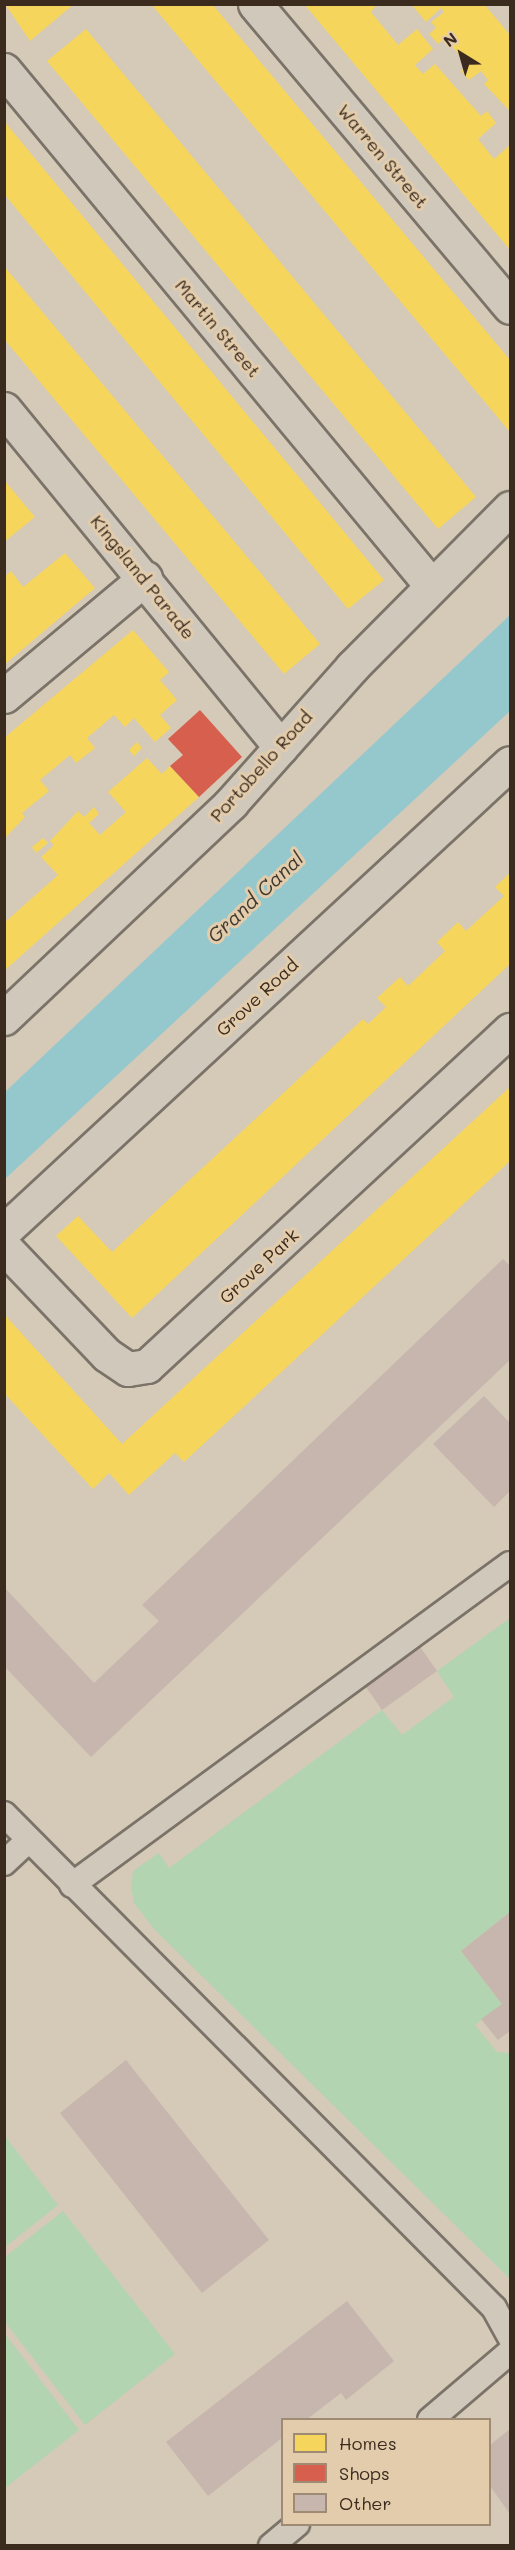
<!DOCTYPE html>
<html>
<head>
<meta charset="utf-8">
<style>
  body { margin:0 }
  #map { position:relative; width:515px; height:2550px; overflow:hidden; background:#d5c9b8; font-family:Mali,sans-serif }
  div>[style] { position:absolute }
  .green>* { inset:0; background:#b3d4b0 }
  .water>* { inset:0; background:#94c8cd }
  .homes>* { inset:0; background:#f6d55c }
  .shops>* { inset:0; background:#d6604d }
  .building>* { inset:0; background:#c7b6ae }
  .roads { filter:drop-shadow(2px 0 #7b7368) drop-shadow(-2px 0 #7b7368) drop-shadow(0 2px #7b7368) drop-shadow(0 -2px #7b7368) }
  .service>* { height:24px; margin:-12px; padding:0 12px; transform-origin:12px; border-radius:12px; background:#d1c8bc }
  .minor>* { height:33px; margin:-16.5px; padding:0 16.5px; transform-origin:16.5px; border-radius:16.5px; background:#d1c8bc }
  .secondary>* { height:33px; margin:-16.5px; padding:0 16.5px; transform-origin:16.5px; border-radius:16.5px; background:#d1c8bc }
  span { translate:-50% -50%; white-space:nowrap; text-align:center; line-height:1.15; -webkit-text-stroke:6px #e2ccab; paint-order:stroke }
  .street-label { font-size:18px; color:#3b2a1e }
  .water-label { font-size:20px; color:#413a30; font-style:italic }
  .frame { position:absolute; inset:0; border:6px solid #3b2a1e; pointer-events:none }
  .legend { position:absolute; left:281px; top:2418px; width:210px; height:108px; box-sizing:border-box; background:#e2ccab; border:2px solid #9f8b73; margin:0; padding:8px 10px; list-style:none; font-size:18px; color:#3b2a1e }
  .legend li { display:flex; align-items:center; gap:12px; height:30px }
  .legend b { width:30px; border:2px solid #9f8b73 }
  .north { position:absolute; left:431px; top:24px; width:60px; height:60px; -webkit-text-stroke:4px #e2ccab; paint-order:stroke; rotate:323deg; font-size:16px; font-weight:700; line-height:24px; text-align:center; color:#3b2a1e }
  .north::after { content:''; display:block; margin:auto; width:21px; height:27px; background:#3b2a1e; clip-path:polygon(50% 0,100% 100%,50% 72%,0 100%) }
</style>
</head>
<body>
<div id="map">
  <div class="green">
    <i style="clip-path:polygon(510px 1618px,510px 1912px,461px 1951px,502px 2004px,475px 2025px,497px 2052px,510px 2053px,510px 2279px,153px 1928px,134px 1903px,131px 1887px,133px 1871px,159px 1853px,169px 1868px,382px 1710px,402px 1735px,454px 1697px,437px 1671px)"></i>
    <i style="clip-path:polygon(5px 2136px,58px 2205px,5px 2247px)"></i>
    <i style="clip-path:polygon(63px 2211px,175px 2354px,85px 2425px,5px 2322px,5px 2257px)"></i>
    <i style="clip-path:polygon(5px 2334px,79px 2430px,5px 2488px)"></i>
  </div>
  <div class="water">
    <i style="clip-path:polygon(510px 615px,510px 711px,5px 1179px,5px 1092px)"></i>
  </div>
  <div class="homes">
    <i style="clip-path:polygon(5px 4px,74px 4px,30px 41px)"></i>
    <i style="clip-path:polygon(151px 4px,212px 4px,381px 206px,510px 360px,510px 432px)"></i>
    <i style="clip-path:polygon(304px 4px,377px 4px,371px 12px,398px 45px,417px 29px,433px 49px,415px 65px,423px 74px,435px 64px,481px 116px,487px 111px,496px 123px,478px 139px,494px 159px,510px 145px,510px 250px)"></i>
    <i style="clip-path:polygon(411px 4px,484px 4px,510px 35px,510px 111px,484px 84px,488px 80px,481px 71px,469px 80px,461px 71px,468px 65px,445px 38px,438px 44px,429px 34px,436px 28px,431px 22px,444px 12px,441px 8px,426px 22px)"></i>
    <i style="clip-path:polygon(86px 29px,476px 497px,438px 529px,47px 61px)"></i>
    <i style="clip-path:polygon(4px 121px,384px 580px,348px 609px,4px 194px)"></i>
    <i style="clip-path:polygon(4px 266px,320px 644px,284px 674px,4px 339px)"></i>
    <i style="clip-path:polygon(4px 480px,35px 517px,4px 542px)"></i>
    <i style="clip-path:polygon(65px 553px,95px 588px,4px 665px,4px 577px,11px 571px,23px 587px)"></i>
    <i style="clip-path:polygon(133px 630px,169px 672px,160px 680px,177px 700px,160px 715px,171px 728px,155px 742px,134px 718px,125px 727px,114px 715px,87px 738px,95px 748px,76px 763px,70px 755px,40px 780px,49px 791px,22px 813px,25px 817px,4px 839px,4px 738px)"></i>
    <i style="clip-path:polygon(137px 742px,142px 748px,134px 756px,129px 750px)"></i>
    <i style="clip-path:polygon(147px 758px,162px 774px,170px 766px,199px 797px,4px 971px,4px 923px,58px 875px,41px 857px,54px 845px,50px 841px,78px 811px,84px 817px,94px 807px,99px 814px,89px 823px,100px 835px,126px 812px,108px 792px)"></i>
    <i style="clip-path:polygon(43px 838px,48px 843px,36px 853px,32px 847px)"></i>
    <i style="clip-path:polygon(510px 873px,510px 964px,132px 1318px,56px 1236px,78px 1216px,112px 1252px,363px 1019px,368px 1024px,386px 1007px,377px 998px,400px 977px,408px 986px,445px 951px,437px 942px,458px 922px,466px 931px,504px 896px,495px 887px)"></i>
    <i style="clip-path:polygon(510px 1087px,510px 1161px,184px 1462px,175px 1453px,129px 1495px,109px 1473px,93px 1489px,4px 1393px,4px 1314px,122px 1444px)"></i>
  </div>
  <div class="shops">
    <i style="clip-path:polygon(200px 710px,242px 757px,199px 797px,170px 766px,183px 755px,168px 739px)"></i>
  </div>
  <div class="building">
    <i style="clip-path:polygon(503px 1259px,510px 1266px,510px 1360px,91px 1757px,5px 1667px,5px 1588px,94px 1683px,159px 1621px,142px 1605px)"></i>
    <i style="clip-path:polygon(484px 1396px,510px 1423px,510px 1491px,494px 1507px,433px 1444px)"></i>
    <i style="clip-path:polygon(416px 1641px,437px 1671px,382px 1710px,361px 1680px)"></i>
    <i style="clip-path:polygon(510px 1912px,510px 2031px,498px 2040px,481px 2019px,502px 2004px,461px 1951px)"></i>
    <i style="clip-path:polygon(126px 2060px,269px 2240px,202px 2293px,60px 2113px)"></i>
    <i style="clip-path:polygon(347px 2301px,394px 2361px,346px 2400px,341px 2393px,306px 2420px,282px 2420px,282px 2438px,208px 2496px,166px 2442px)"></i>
    <i style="clip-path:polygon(510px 2429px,510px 2514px,490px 2486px,490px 2445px)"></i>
  </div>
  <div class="roads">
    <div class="service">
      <i style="left:4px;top:1814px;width:696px;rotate:45.23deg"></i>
      <i style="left:494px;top:2308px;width:33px;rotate:61deg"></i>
      <i style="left:4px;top:1863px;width:33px;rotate:-43deg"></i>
      <i style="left:72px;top:1885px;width:543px;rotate:-36.24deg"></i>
      <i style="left:430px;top:2420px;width:105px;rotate:-40.4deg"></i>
      <i style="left:271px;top:2546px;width:34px;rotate:-40deg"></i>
    </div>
    <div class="minor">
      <i style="left:255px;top:4px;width:396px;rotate:49.9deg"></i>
      <i style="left:4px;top:70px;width:669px;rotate:50.34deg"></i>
      <i style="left:4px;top:409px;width:437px;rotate:50.7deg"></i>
      <i style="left:4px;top:696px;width:184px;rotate:-39.9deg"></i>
      <i style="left:4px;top:1018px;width:313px;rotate:-43.4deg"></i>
      <i style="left:231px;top:803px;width:182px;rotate:-48.3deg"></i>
      <i style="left:352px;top:667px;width:224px;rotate:-45.2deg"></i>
      <i style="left:4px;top:1247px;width:149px;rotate:46.4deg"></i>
      <i style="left:107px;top:1355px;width:25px;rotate:34deg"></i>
      <i style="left:128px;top:1369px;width:19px;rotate:-9deg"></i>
      <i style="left:147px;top:1366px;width:495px;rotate:-42.8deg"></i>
    </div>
    <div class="secondary">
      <i style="left:4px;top:1231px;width:689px;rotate:-42.77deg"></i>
    </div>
  </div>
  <div class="street-label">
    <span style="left:383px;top:156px;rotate:50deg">Warren Street</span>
    <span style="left:218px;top:328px;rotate:50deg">Martin Street</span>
    <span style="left:143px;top:577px;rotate:51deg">Kingsland Parade</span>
    <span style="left:261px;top:766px;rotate:-48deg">Portobello Road</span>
    <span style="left:257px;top:997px;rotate:-43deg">Grove Road</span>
    <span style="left:259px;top:1266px;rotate:-43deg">Grove Park</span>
  </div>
  <div class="water-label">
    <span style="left:255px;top:897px;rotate:-43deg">Grand Canal</span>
  </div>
  <div class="frame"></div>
  <ul class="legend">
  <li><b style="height:16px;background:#f6d55c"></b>Homes</li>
  <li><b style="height:16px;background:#d6604d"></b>Shops</li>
  <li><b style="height:16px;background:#c7b6ae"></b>Other</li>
  </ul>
  <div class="north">N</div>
</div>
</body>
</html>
